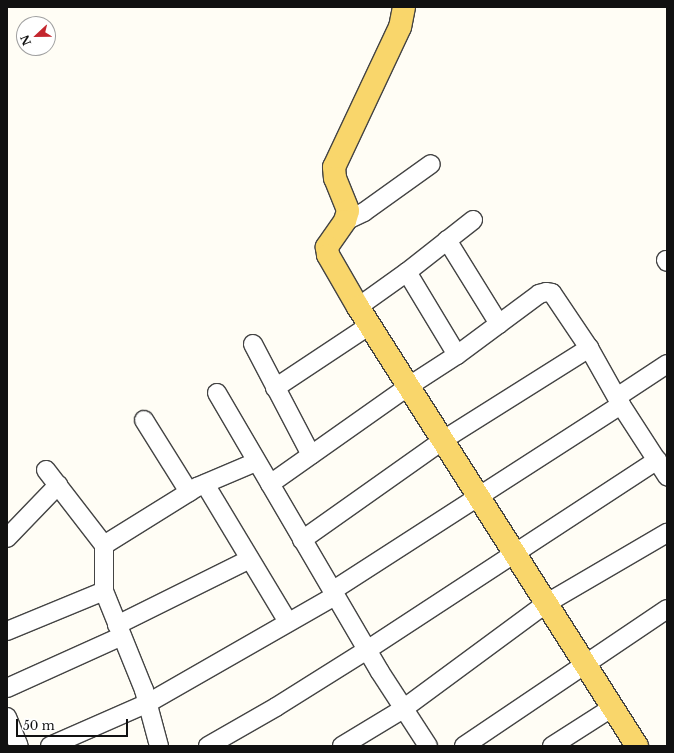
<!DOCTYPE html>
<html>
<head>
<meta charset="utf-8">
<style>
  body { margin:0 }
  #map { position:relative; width:674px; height:753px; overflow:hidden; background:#fffdf5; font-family:"Libre Baskerville",serif }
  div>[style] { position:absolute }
  .roads { filter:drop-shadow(1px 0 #444) drop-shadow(-1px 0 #444) drop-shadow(0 1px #444) drop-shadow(0 -1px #444) }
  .minor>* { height:18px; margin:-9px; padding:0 9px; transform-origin:9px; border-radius:9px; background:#fff }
  .major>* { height:22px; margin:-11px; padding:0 11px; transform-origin:11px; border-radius:11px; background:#f9d66b }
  span { translate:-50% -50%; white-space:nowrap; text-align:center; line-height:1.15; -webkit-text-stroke:4px #fff; paint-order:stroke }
  .frame { position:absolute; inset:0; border:8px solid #111; pointer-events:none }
  .north { position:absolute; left:16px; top:16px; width:40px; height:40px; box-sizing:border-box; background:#fff; border:1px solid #a0a0a0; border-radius:50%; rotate:248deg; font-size:11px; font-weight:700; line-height:16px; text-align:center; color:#111 }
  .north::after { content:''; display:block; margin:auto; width:14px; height:18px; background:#c4262e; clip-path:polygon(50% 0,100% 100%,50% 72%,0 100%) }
  .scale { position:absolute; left:16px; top:719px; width:112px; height:18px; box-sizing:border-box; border:2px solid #111; border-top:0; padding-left:5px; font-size:12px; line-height:14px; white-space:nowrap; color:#111; -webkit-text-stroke:3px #fff; paint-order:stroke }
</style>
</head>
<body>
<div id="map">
  <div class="roads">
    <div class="minor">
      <i style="left:345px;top:221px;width:21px;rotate:-25deg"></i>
      <i style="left:364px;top:212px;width:82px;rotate:-35.6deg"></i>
      <i style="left:447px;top:240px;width:99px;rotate:58.2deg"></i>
      <i style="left:666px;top:260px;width:2px;rotate:63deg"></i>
      <i style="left:407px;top:272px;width:97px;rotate:58.9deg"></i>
      <i style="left:358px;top:307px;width:60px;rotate:-35.5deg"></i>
      <i style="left:407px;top:272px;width:84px;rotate:-38.2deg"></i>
      <i style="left:253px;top:344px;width:125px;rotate:62.4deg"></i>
      <i style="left:275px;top:388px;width:114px;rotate:-33.6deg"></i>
      <i style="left:217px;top:393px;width:323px;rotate:59.7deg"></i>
      <i style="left:380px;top:672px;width:88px;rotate:57deg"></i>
      <i style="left:617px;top:397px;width:60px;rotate:-33.4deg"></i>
      <i style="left:144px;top:420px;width:85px;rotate:58deg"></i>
      <i style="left:46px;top:470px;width:95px;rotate:52.3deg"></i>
      <i style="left:205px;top:484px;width:161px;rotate:59deg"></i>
      <i style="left:270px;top:484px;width:170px;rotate:-35.2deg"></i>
      <i style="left:409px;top:386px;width:57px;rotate:-32.9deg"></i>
      <i style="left:457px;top:355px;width:102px;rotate:-36.6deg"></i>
      <i style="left:539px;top:294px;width:7px;rotate:-16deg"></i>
      <i style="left:546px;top:292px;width:6px;rotate:9deg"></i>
      <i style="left:552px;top:293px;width:66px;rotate:56.1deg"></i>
      <i style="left:589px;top:348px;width:65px;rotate:60.7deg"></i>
      <i style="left:621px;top:405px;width:85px;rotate:57.1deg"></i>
      <i style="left:7px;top:538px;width:74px;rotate:-46.1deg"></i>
      <i style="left:302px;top:540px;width:173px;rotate:-35.3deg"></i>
      <i style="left:443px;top:440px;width:173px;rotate:-32.2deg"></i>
      <i style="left:332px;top:591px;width:344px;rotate:-32.8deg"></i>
      <i style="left:117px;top:625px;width:148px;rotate:-26.4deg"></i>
      <i style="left:7px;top:631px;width:105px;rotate:-22.4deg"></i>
      <i style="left:7px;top:688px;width:126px;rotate:-24.3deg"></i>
      <i style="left:7px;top:717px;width:31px;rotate:68deg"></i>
      <i style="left:50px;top:746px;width:107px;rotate:-23.7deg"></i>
      <i style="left:148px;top:703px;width:215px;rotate:-29.8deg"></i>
      <i style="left:159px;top:746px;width:58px;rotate:-105deg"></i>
      <i style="left:144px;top:690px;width:107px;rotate:-112deg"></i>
      <i style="left:104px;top:591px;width:46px;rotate:-90deg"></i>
      <i style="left:104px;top:545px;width:110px;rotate:-31.9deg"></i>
      <i style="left:197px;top:487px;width:64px;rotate:-23deg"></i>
      <i style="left:208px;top:746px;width:78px;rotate:-29.8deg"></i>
      <i style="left:276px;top:707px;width:107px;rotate:-32.1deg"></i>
      <i style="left:367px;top:650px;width:347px;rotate:-33.2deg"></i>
      <i style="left:342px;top:746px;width:71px;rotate:-31.2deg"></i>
      <i style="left:403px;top:709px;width:179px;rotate:-36.4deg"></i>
      <i style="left:547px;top:603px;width:139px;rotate:-30.3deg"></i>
      <i style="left:464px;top:746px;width:245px;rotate:-34deg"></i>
      <i style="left:552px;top:746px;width:72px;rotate:-32.6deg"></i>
    </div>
    <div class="major">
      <i style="left:404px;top:7px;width:20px;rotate:101deg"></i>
      <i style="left:400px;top:27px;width:155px;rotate:115.2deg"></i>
      <i style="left:334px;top:167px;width:11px;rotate:85deg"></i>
      <i style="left:335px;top:178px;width:35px;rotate:68deg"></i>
      <i style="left:348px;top:211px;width:10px;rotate:107deg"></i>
      <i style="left:345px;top:221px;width:32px;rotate:125deg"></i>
      <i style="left:327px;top:247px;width:8px;rotate:83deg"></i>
      <i style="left:328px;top:255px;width:60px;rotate:60deg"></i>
      <i style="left:358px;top:307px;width:520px;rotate:57.56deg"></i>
    </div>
  </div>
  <div class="frame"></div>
  <div class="north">N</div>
  <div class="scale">50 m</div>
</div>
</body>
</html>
